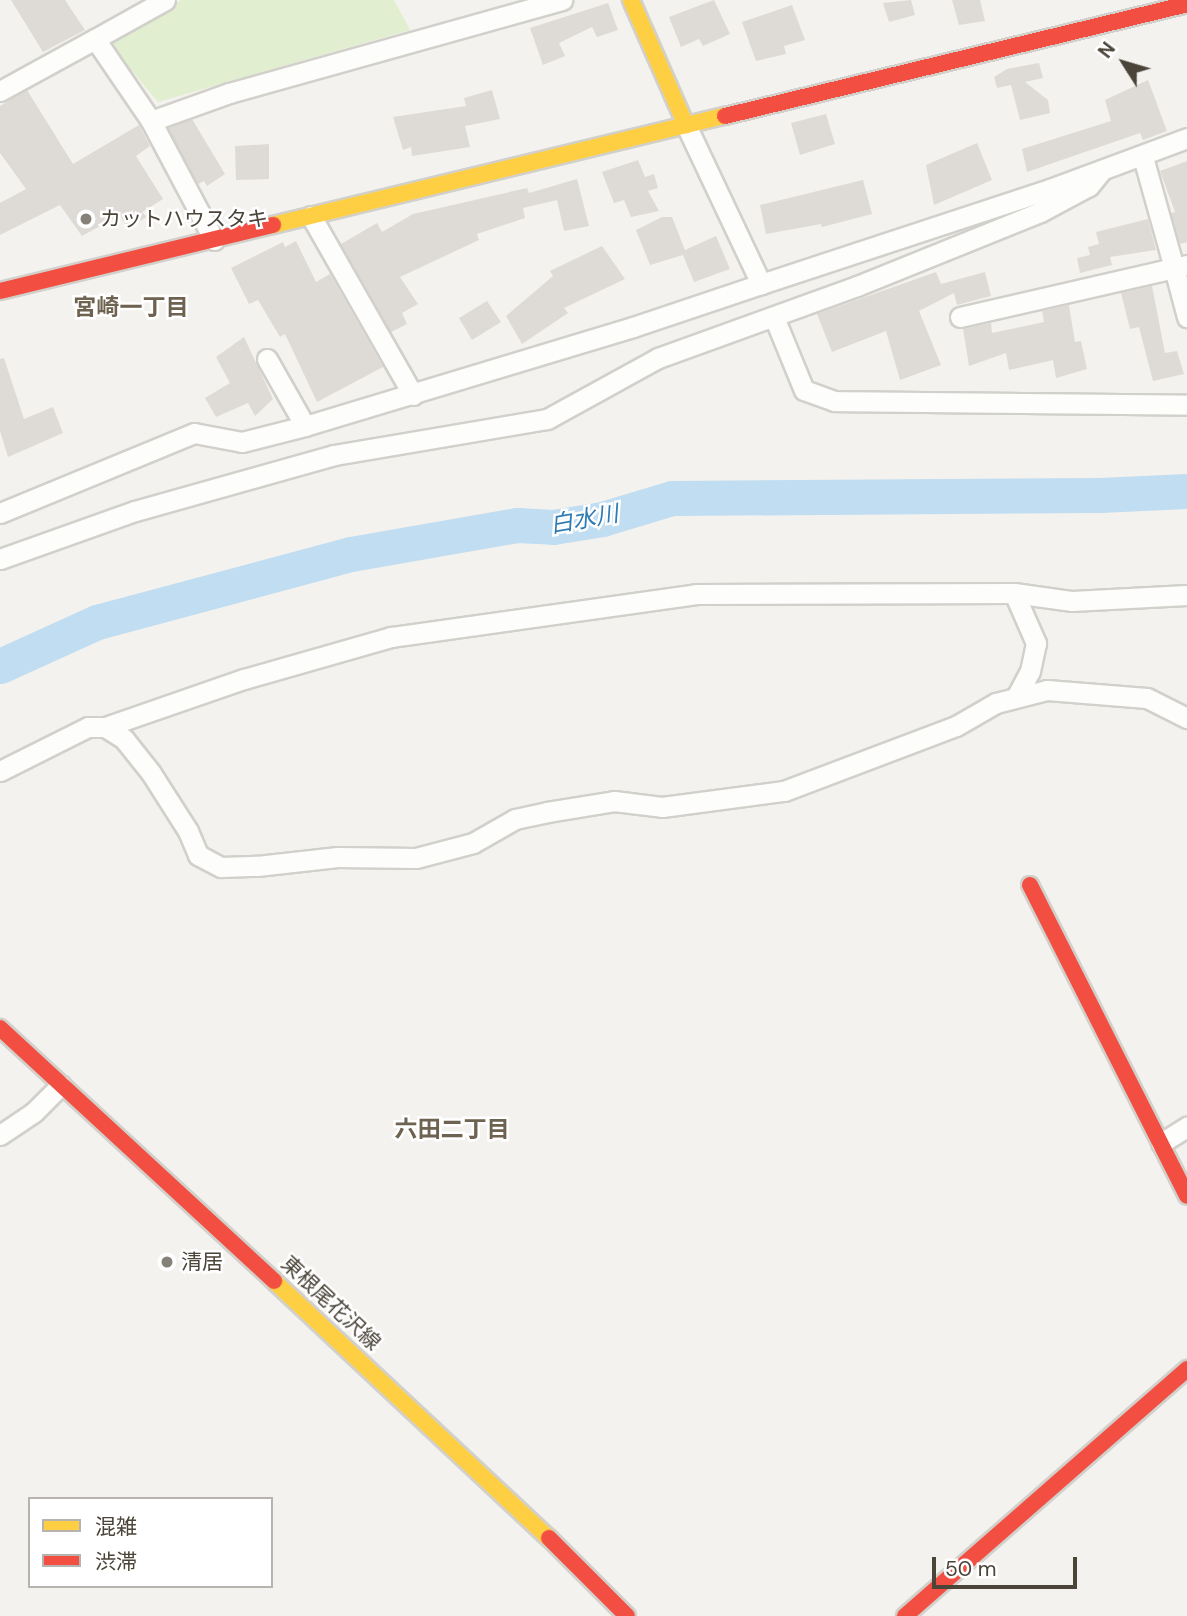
<!DOCTYPE html>
<html>
<head>
<meta charset="utf-8">
<style>
  body { margin:0 }
  #map { position:relative; width:1187px; height:1616px; overflow:hidden; background:#f4f2ee; font-family:"DM Sans","Noto Sans JP",sans-serif }
  div>[style] { position:absolute }
  .green>* { inset:0; background:#e1eecf }
  .river>* { height:35px; margin:-17.5px; padding:0 17.5px; transform-origin:17.5px; border-radius:17.5px; background:#c0ddf1 }
  .building>* { inset:0; background:#dedbd6 }
  .roads { filter:drop-shadow(2px 0 #d2d0cb) drop-shadow(-2px 0 #d2d0cb) drop-shadow(0 2px #d2d0cb) drop-shadow(0 -2px #d2d0cb) }
  .street>* { height:19px; margin:-9.5px; padding:0 9.5px; transform-origin:9.5px; border-radius:9.5px; background:#fdfdfc }
  .slow>* { height:16px; margin:-8px; padding:0 8px; transform-origin:8px; border-radius:8px; background:#ffcf43 }
  .jam>* { height:16px; margin:-8px; padding:0 8px; transform-origin:8px; border-radius:8px; background:#f24e42 }
  .dots>* { width:19px; height:19px; translate:-50% -50%; box-sizing:border-box; border:4px solid #fff; border-radius:50% }
  span { translate:-50% -50%; white-space:nowrap; text-align:center; line-height:1.15; -webkit-text-stroke:5px #fff; paint-order:stroke }
  .poi-label { font-size:21px; color:#4b4439 }
  .left { translate:0 -50%; text-align:left }
  .street-label { font-size:21px; color:#4b4439 }
  .neighbourhood-label { font-size:23px; color:#6e6250; font-weight:700 }
  .water-label { font-size:23px; color:#2e7ab2; font-style:italic }
  .legend { position:absolute; left:28px; top:1497px; width:245px; height:91px; box-sizing:border-box; background:#fff; border:2px solid #b7b4b0; margin:0; padding:9px 12px; list-style:none; font-size:21px; color:#4b4439 }
  .legend li { display:flex; align-items:center; gap:14px; height:35px }
  .legend b { width:35px; border:2px solid #b7b4b0 }
  .north { position:absolute; left:1089px; top:28px; width:70px; height:70px; -webkit-text-stroke:5px #fff; paint-order:stroke; rotate:307deg; font-size:19px; font-weight:700; line-height:28px; text-align:center; color:#4b4439 }
  .north::after { content:''; display:block; margin:auto; width:24px; height:32px; background:#4b4439; clip-path:polygon(50% 0,100% 100%,50% 72%,0 100%) }
  .scale { position:absolute; left:932px; top:1557px; width:145px; height:32px; box-sizing:border-box; border:4px solid #4b4439; border-top:0; padding-left:9px; font-size:21px; line-height:24px; white-space:nowrap; color:#4b4439; -webkit-text-stroke:5px #fff; paint-order:stroke }
</style>
</head>
<body>
<div id="map">
  <div class="green">
    <i style="clip-path:polygon(181px 0,394px 0,410px 30px,158px 102px,108px 42px)"></i>
  </div>
  <div class="river">
    <i style="left:0;top:666px;width:107px;rotate:-24.4deg"></i>
    <i style="left:97px;top:622px;width:263px;rotate:-15deg"></i>
    <i style="left:351px;top:554px;width:169px;rotate:-9.9deg"></i>
    <i style="left:517px;top:525px;width:36px;rotate:3deg"></i>
    <i style="left:553px;top:527px;width:50px;rotate:-9.3deg"></i>
    <i style="left:602px;top:519px;width:73px;rotate:-16.7deg"></i>
    <i style="left:672px;top:498px;width:428px;rotate:-0.4deg"></i>
    <i style="left:1100px;top:495px;width:87px;rotate:-2.6deg"></i>
  </div>
  <div class="building">
    <i style="clip-path:polygon(11px 0,65px 0,85px 30px,43px 52px)"></i>
    <i style="clip-path:polygon(714px 0,730px 34px,703px 46px,699px 39px,681px 47px,669px 17px)"></i>
    <i style="clip-path:polygon(911px 0,915px 15px,889px 22px,883px 3px)"></i>
    <i style="clip-path:polygon(952px 0,980px 0,985px 21px,959px 25px)"></i>
    <i style="clip-path:polygon(608px 3px,618px 30px,597px 37px,592px 27px,559px 43px,565px 56px,543px 65px,530px 28px)"></i>
    <i style="clip-path:polygon(792px 5px,805px 40px,784px 46px,786px 54px,756px 61px,742px 22px)"></i>
    <i style="clip-path:polygon(1039px 63px,1043px 78px,1025px 82px,1048px 100px,1050px 113px,1020px 120px,1011px 85px,997px 88px,994px 77px,1007px 69px)"></i>
    <i style="clip-path:polygon(1148px 80px,1167px 131px,1143px 140px,1140px 133px,1027px 172px,1022px 149px,1111px 121px,1105px 100px)"></i>
    <i style="clip-path:polygon(27px 90px,73px 164px,139px 125px,150px 146px,136px 156px,163px 199px,142px 212px,147px 217px,127px 228px,120px 215px,82px 236px,60px 205px,0 235px,0 203px,26px 189px,0 153px,0 106px)"></i>
    <i style="clip-path:polygon(492px 90px,500px 119px,465px 126px,470px 147px,412px 156px,411px 147px,403px 150px,393px 117px,466px 106px,464px 98px)"></i>
    <i style="clip-path:polygon(826px 114px,835px 144px,800px 155px,791px 123px)"></i>
    <i style="clip-path:polygon(192px 119px,225px 174px,207px 186px,204px 181px,198px 184px,168px 128px)"></i>
    <i style="clip-path:polygon(977px 143px,992px 180px,934px 205px,926px 165px)"></i>
    <i style="clip-path:polygon(269px 144px,269px 179px,236px 180px,235px 146px)"></i>
    <i style="clip-path:polygon(638px 160px,645px 177px,654px 174px,658px 188px,648px 191px,659px 211px,631px 217px,624px 200px,614px 203px,602px 172px)"></i>
    <i style="clip-path:polygon(1187px 161px,1187px 242px,1180px 244px,1171px 213px,1175px 212px,1160px 171px)"></i>
    <i style="clip-path:polygon(577px 179px,589px 226px,564px 231px,557px 200px,523px 208px,525px 218px,477px 234px,479px 240px,400px 277px,418px 304px,402px 313px,407px 324px,391px 332px,341px 244px,377px 223px,382px 232px,413px 214px,527px 188px,529px 193px)"></i>
    <i style="clip-path:polygon(863px 180px,872px 214px,822px 227px,821px 224px,766px 234px,760px 205px)"></i>
    <i style="clip-path:polygon(662px 217px,672px 217px,685px 250px,716px 236px,730px 269px,694px 282px,683px 255px,650px 265px,636px 230px)"></i>
    <i style="clip-path:polygon(1148px 219px,1156px 250px,1110px 257px,1112px 265px,1080px 273px,1077px 258px,1090px 255px,1088px 247px,1099px 244px,1096px 232px)"></i>
    <i style="clip-path:polygon(296px 241px,316px 282px,330px 274px,383px 367px,317px 402px,285px 334px,280px 337px,258px 300px,249px 304px,231px 268px,283px 242px,285px 247px)"></i>
    <i style="clip-path:polygon(602px 246px,625px 279px,564px 308px,568px 313px,522px 344px,506px 316px,553px 276px,550px 271px)"></i>
    <i style="clip-path:polygon(936px 272px,941px 284px,985px 272px,991px 296px,957px 305px,954px 293px,919px 311px,941px 365px,900px 380px,886px 331px,832px 352px,817px 314px)"></i>
    <i style="clip-path:polygon(1152px 286px,1165px 353px,1177px 351px,1184px 374px,1153px 381px,1139px 327px,1130px 329px,1121px 293px)"></i>
    <i style="clip-path:polygon(487px 301px,501px 322px,472px 340px,459px 318px)"></i>
    <i style="clip-path:polygon(1069px 305px,1075px 342px,1081px 341px,1087px 369px,1056px 378px,1053px 360px,1009px 370px,1006px 353px,969px 366px,963px 329px,991px 323px,992px 333px,1044px 322px,1042px 311px)"></i>
    <i style="clip-path:polygon(244px 337px,273px 399px,255px 416px,248px 403px,216px 417px,205px 398px,230px 383px,216px 357px)"></i>
    <i style="clip-path:polygon(4px 358px,24px 419px,53px 407px,63px 433px,8px 457px,0 431px,0 359px)"></i>
  </div>
  <div class="roads">
    <div class="street">
      <i style="left:0;top:91px;width:108px;rotate:-28.7deg"></i>
      <i style="left:151px;top:121px;width:99px;rotate:-124.3deg"></i>
      <i style="left:95px;top:39px;width:80px;rotate:-29.1deg"></i>
      <i style="left:686px;top:125px;width:176px;rotate:64.7deg"></i>
      <i style="left:761px;top:284px;width:304px;rotate:-18.2deg"></i>
      <i style="left:1050px;top:189px;width:146px;rotate:-20.4deg"></i>
      <i style="left:1143px;top:157px;width:115px;rotate:74.4deg"></i>
      <i style="left:1174px;top:268px;width:12px;rotate:-14deg"></i>
      <i style="left:311px;top:216px;width:206px;rotate:60.3deg"></i>
      <i style="left:214px;top:240px;width:135px;rotate:-117.9deg"></i>
      <i style="left:151px;top:121px;width:83px;rotate:-19.7deg"></i>
      <i style="left:229px;top:93px;width:346px;rotate:-15.6deg"></i>
      <i style="left:774px;top:317px;width:79px;rotate:67.7deg"></i>
      <i style="left:804px;top:390px;width:32px;rotate:20deg"></i>
      <i style="left:834px;top:401px;width:353px;rotate:0.6deg"></i>
      <i style="left:960px;top:317px;width:220px;rotate:-12.9deg"></i>
      <i style="left:1174px;top:268px;width:51px;rotate:75.1deg"></i>
      <i style="left:267px;top:359px;width:77px;rotate:60.4deg"></i>
      <i style="left:305px;top:426px;width:343px;rotate:-16.8deg"></i>
      <i style="left:633px;top:327px;width:135px;rotate:-18.6deg"></i>
      <i style="left:0;top:513px;width:210px;rotate:-22.4deg"></i>
      <i style="left:194px;top:433px;width:49px;rotate:10.6deg"></i>
      <i style="left:242px;top:442px;width:65px;rotate:-14.3deg"></i>
      <i style="left:0;top:559px;width:143px;rotate:-19.6deg"></i>
      <i style="left:135px;top:511px;width:207px;rotate:-15.7deg"></i>
      <i style="left:334px;top:455px;width:216px;rotate:-9.6deg"></i>
      <i style="left:547px;top:419px;width:127px;rotate:-28.8deg"></i>
      <i style="left:658px;top:358px;width:212px;rotate:-19.9deg"></i>
      <i style="left:857px;top:286px;width:197px;rotate:-22deg"></i>
      <i style="left:1040px;top:212px;width:55px;rotate:-28deg"></i>
      <i style="left:1089px;top:186px;width:19px;rotate:-51deg"></i>
      <i style="left:1014px;top:593px;width:55px;rotate:66.3deg"></i>
      <i style="left:1036px;top:643px;width:29px;rotate:102deg"></i>
      <i style="left:1030px;top:671px;width:30px;rotate:118deg"></i>
      <i style="left:105px;top:727px;width:147px;rotate:-19.1deg"></i>
      <i style="left:244px;top:679px;width:153px;rotate:-15.9deg"></i>
      <i style="left:391px;top:637px;width:308px;rotate:-8deg"></i>
      <i style="left:696px;top:594px;width:318px;rotate:-0.2deg"></i>
      <i style="left:1014px;top:593px;width:59px;rotate:7.9deg"></i>
      <i style="left:1072px;top:601px;width:115px;rotate:-3deg"></i>
      <i style="left:0;top:771px;width:98px;rotate:-26.6deg"></i>
      <i style="left:88px;top:727px;width:17px"></i>
      <i style="left:105px;top:727px;width:22px;rotate:32deg"></i>
      <i style="left:124px;top:739px;width:43px;rotate:51.5deg"></i>
      <i style="left:151px;top:773px;width:69px;rotate:57.5deg"></i>
      <i style="left:188px;top:831px;width:26px;rotate:67deg"></i>
      <i style="left:198px;top:855px;width:26px;rotate:28deg"></i>
      <i style="left:221px;top:867px;width:36px;rotate:-2deg"></i>
      <i style="left:257px;top:866px;width:81px;rotate:-6.4deg"></i>
      <i style="left:337px;top:857px;width:79px;rotate:0.7deg"></i>
      <i style="left:416px;top:858px;width:59px;rotate:-14.7deg"></i>
      <i style="left:473px;top:843px;width:48px;rotate:-29.7deg"></i>
      <i style="left:515px;top:819px;width:33px;rotate:-12deg"></i>
      <i style="left:547px;top:812px;width:68px;rotate:-9.3deg"></i>
      <i style="left:614px;top:801px;width:48px;rotate:7.1deg"></i>
      <i style="left:662px;top:807px;width:123px;rotate:-7.5deg"></i>
      <i style="left:784px;top:791px;width:184px;rotate:-20.7deg"></i>
      <i style="left:956px;top:726px;width:46px;rotate:-29.9deg"></i>
      <i style="left:996px;top:703px;width:53px;rotate:-14.3deg"></i>
      <i style="left:1047px;top:690px;width:100px;rotate:4.6deg"></i>
      <i style="left:1147px;top:698px;width:45px;rotate:26.6deg"></i>
      <i style="left:0;top:1135px;width:41px;rotate:-34.1deg"></i>
      <i style="left:34px;top:1112px;width:38px;rotate:-45deg"></i>
      <i style="left:1161px;top:1143px;width:31px;rotate:-32deg"></i>
    </div>
    <div class="slow">
      <i style="left:631px;top:0;width:137px;rotate:66.3deg"></i>
      <i style="left:273px;top:225px;width:465px;rotate:-13.6deg"></i>
      <i style="left:274px;top:1281px;width:376px;rotate:43.1deg"></i>
    </div>
    <div class="jam">
      <i style="left:725px;top:116px;width:475px;rotate:-13.6deg"></i>
      <i style="left:0;top:291px;width:281px;rotate:-13.6deg"></i>
      <i style="left:1030px;top:885px;width:348px;rotate:63.2deg"></i>
      <i style="left:0;top:1028px;width:373px;rotate:42.7deg"></i>
      <i style="left:549px;top:1538px;width:110px;rotate:45deg"></i>
      <i style="left:905px;top:1616px;width:375px;rotate:-41.2deg"></i>
    </div>
  </div>
  <div class="dots">
    <i style="left:86px;top:219px;background:#868178"></i>
    <i style="left:167px;top:1262px;background:#868178"></i>
  </div>
  <div class="poi-label">
    <span class="left" style="left:100px;top:219px">カットハウスタキ</span>
    <span class="left" style="left:181px;top:1262px">清居</span>
  </div>
  <div class="street-label">
    <span style="left:331px;top:1303px;rotate:43deg">東根尾花沢線</span>
  </div>
  <div class="neighbourhood-label">
    <span style="left:131px;top:307px">宮崎一丁目</span>
    <span style="left:452px;top:1129px">六田二丁目</span>
  </div>
  <div class="water-label">
    <span style="left:584px;top:519px;rotate:-10deg">白水川</span>
  </div>
  <ul class="legend">
  <li><b style="height:9px;background:#ffcf43"></b>混雑</li>
  <li><b style="height:9px;background:#f24e42"></b>渋滞</li>
  </ul>
  <div class="north">N</div>
  <div class="scale">50 m</div>
</div>
</body>
</html>
